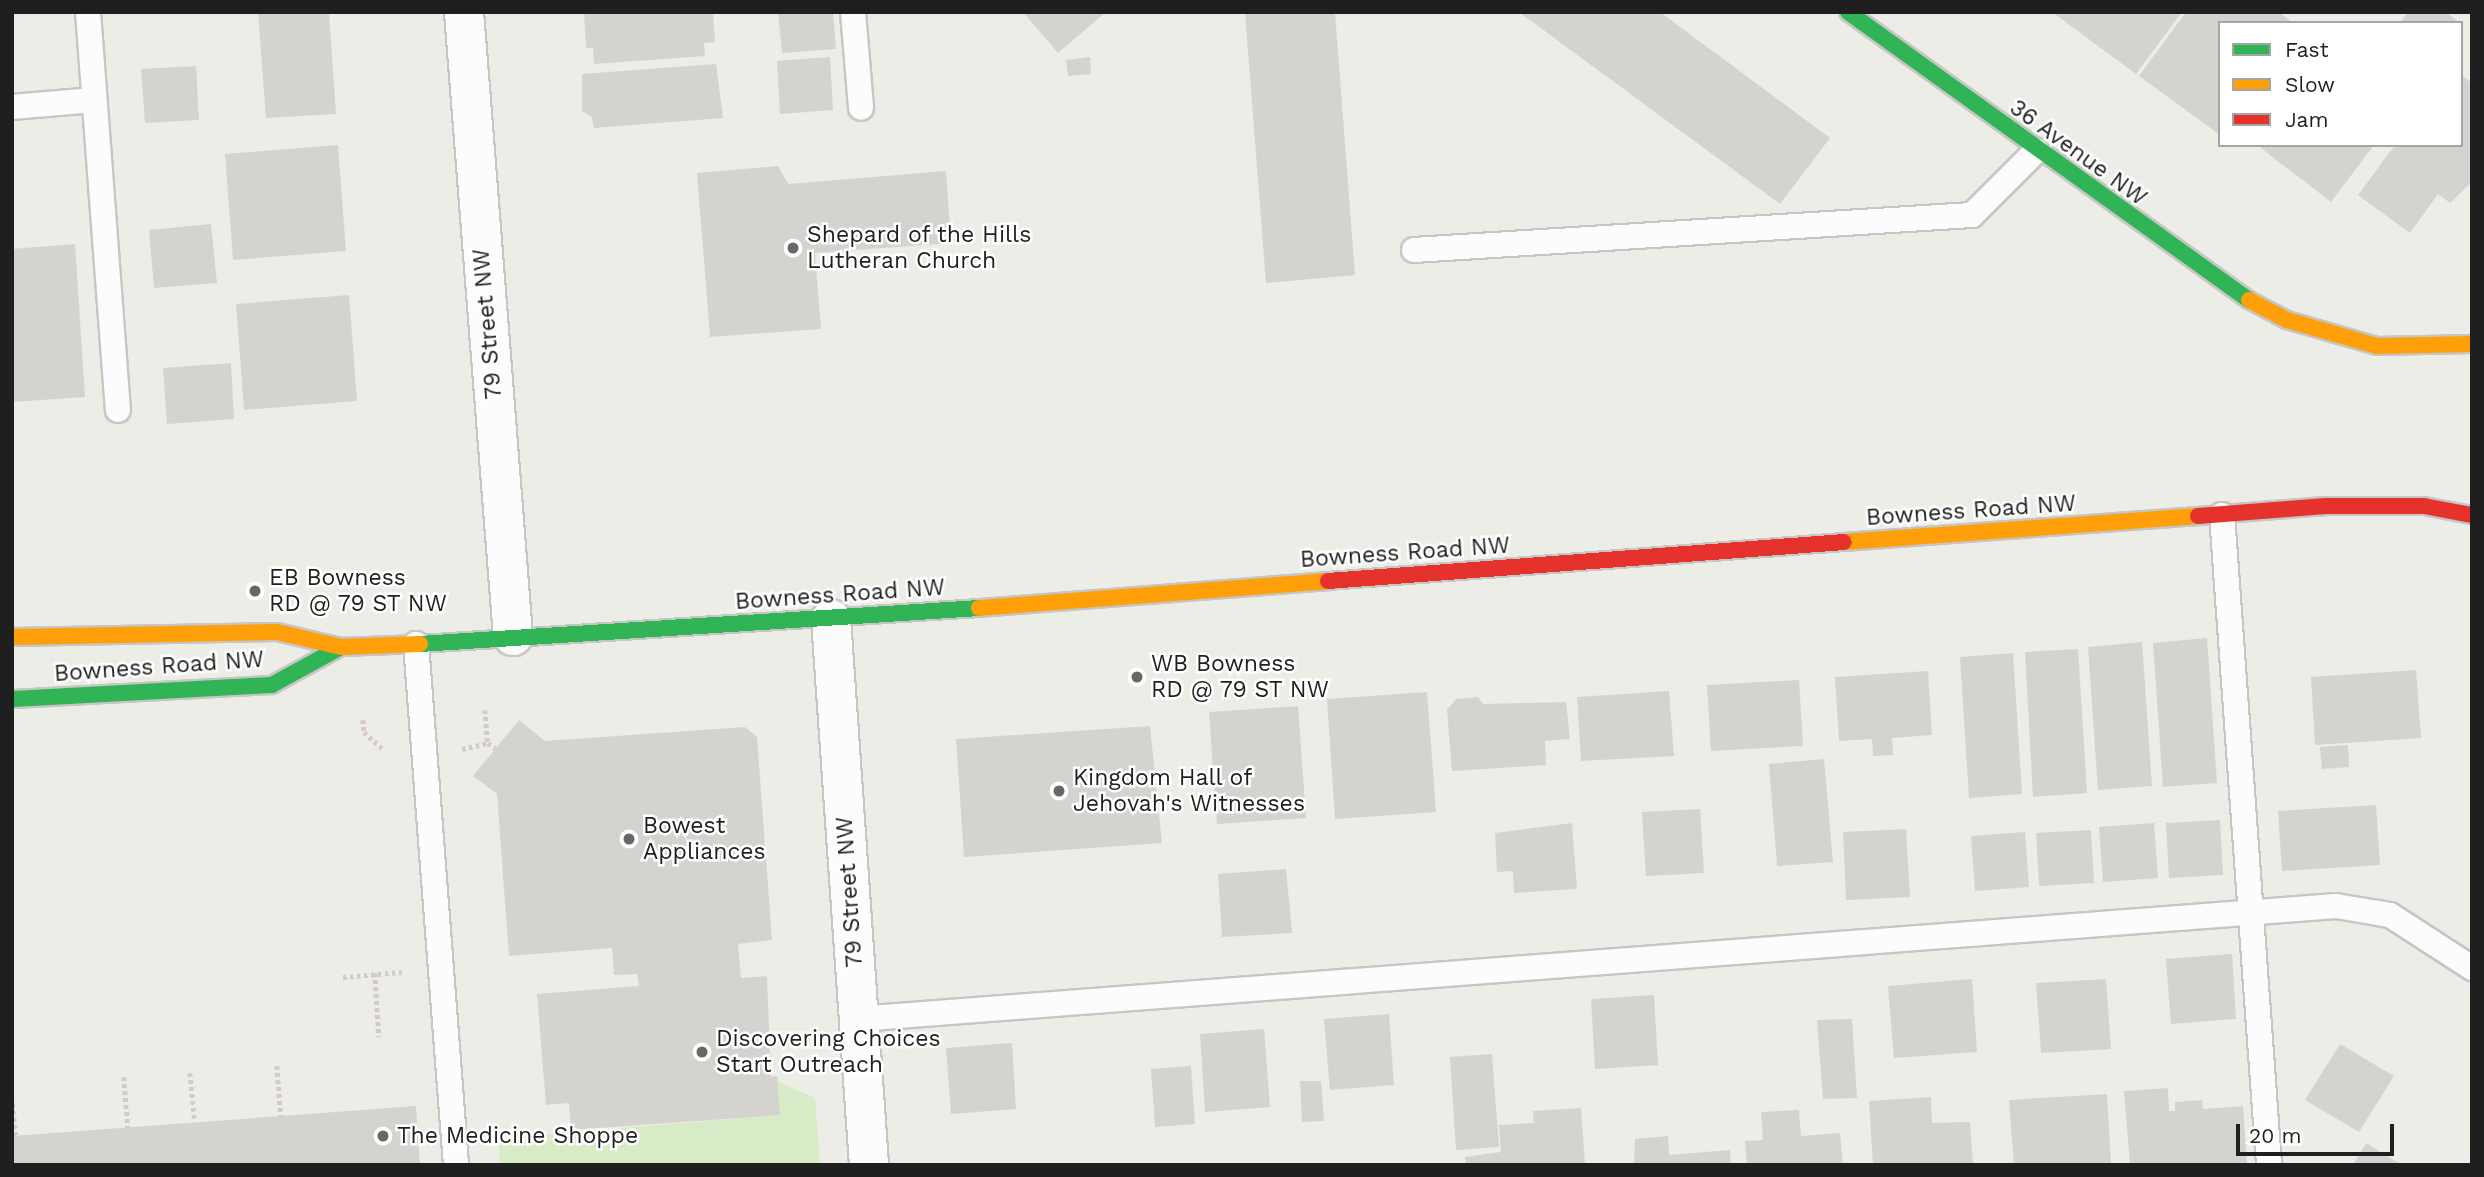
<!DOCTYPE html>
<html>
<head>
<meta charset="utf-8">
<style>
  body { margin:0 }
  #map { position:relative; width:2484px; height:1177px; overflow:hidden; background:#edede8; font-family:"Work Sans",sans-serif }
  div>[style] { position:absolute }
  .grass>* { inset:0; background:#d7ecc6 }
  .building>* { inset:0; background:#d4d3cf }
  .path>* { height:4.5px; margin-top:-2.25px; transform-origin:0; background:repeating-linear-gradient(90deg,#d6cac7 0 3.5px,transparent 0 7px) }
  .roads { filter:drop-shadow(2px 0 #c6c6c4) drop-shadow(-2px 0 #c6c6c4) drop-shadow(0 2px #c6c6c4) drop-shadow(0 -2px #c6c6c4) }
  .lane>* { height:24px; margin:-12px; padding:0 12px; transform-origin:12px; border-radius:12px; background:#fcfcfc }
  .street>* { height:38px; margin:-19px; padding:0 19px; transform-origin:19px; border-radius:19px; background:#fcfcfc }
  .fast>* { height:16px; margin:-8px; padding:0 8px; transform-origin:8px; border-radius:8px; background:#30b455 }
  .slow>* { height:16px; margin:-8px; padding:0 8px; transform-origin:8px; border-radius:8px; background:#ff9f0a }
  .jam>* { height:16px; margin:-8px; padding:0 8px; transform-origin:8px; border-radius:8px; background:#e5322d }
  .dots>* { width:19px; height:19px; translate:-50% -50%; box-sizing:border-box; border:4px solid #fff; border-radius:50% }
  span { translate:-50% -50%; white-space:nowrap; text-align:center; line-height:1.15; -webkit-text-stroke:5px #fff; paint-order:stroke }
  .street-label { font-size:23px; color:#1f1f1f }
  .poi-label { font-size:23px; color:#1f1f1f }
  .left { translate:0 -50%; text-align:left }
  .frame { position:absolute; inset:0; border:14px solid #1f1f1f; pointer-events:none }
  .legend { position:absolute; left:2218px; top:21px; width:245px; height:126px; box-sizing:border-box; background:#fff; border:2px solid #a5a5a5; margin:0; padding:9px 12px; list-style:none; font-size:21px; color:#1f1f1f }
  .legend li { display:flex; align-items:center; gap:14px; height:35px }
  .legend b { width:35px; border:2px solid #a5a5a5 }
  .scale { position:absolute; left:2236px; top:1124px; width:158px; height:32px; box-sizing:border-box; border:4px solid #1f1f1f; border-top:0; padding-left:9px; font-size:21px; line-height:24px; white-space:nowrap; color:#1f1f1f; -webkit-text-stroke:5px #fff; paint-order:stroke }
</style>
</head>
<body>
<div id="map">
  <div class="grass">
    <i style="clip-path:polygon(777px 1081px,815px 1098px,820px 1165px,500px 1165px,498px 1138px,779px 1115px)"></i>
  </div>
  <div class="building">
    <i style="clip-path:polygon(258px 12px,329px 12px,336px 114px,266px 118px)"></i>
    <i style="clip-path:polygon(713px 12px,715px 42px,704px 43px,705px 56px,594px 64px,593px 48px,586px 48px,584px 13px)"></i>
    <i style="clip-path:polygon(778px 12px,833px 12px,836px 49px,782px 53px)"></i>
    <i style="clip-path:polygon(1023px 12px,1106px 12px,1058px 53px)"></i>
    <i style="clip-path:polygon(1245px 12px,1335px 12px,1355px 275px,1266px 283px)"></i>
    <i style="clip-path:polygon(1519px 12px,1660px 12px,1830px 138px,1780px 204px)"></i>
    <i style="clip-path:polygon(2052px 12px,2182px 12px,2136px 74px)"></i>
    <i style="clip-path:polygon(2186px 12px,2279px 12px,2293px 23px,2220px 23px,2220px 135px,2139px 76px)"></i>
    <i style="clip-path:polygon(2408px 12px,2446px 12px,2460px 23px,2400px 23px)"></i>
    <i style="clip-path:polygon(830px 57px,833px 110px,780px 114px,777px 61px)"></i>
    <i style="clip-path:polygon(1090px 57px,1091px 74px,1068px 76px,1066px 60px)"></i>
    <i style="clip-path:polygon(716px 64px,723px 118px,594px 128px,592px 117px,582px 111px,582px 74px)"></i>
    <i style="clip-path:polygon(196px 66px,199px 120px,145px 123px,141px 69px)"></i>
    <i style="clip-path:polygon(2461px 75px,2472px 83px,2472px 182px,2450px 203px,2438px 194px,2410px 233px,2358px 195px,2395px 145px,2461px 145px)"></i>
    <i style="clip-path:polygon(338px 145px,346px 251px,233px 260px,225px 154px)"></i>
    <i style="clip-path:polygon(2257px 145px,2374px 145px,2331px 202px)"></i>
    <i style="clip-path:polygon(778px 166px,788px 184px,946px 171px,951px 243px,815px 253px,821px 329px,710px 337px,697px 173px)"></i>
    <i style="clip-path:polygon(211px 224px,217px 283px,154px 288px,149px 230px)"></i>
    <i style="clip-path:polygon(75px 244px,85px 397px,12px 402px,12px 249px)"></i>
    <i style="clip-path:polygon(349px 295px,357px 401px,244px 410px,236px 304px)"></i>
    <i style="clip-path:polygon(231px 363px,234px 419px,167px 424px,163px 368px)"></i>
    <i style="clip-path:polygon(2207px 638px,2217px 783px,2163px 787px,2153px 643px)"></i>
    <i style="clip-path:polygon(2142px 642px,2152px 786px,2098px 790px,2088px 647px)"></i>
    <i style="clip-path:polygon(2078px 649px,2087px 793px,2033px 797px,2025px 652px)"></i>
    <i style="clip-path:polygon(2013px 653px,2022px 794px,1969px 798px,1960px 657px)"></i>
    <i style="clip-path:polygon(2416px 670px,2421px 738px,2315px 745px,2311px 677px)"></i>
    <i style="clip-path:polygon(1928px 671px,1932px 735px,1892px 738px,1893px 755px,1873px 756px,1872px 739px,1839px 741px,1835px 677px)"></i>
    <i style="clip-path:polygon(1799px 680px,1803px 746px,1711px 751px,1707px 685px)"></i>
    <i style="clip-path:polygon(1669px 691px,1674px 756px,1581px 761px,1577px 697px)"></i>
    <i style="clip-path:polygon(1427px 692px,1436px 812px,1335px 819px,1327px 699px)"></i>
    <i style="clip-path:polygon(1478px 697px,1483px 704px,1566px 702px,1570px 739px,1545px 741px,1546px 765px,1452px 771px,1447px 710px,1456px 699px)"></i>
    <i style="clip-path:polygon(1298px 706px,1306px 818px,1217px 824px,1209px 712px)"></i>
    <i style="clip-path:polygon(519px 720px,545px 741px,745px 727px,757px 737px,772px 940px,738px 944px,741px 978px,767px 976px,771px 1077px,777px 1076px,780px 1115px,571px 1130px,569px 1103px,546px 1105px,537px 994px,639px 986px,637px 974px,614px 975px,612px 948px,509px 956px,497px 794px,473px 776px)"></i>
    <i style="clip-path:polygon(1150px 726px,1162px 843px,964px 857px,956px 739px)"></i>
    <i style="clip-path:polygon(2348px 745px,2349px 767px,2322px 769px,2320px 747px)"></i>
    <i style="clip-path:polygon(1824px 759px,1833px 862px,1777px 866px,1769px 764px)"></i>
    <i style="clip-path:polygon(2376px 805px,2380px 865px,2282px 871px,2278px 811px)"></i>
    <i style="clip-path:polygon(1700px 809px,1704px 873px,1646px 876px,1642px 812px)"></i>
    <i style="clip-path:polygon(2220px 820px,2223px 875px,2169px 878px,2166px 823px)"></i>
    <i style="clip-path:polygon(1572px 823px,1577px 889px,1514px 893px,1513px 871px,1497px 872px,1495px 833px)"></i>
    <i style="clip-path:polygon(2154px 823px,2158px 878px,2103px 882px,2099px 827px)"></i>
    <i style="clip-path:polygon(1906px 829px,1910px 897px,1846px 900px,1843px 832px)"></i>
    <i style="clip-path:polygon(2091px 830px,2094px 883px,2039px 886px,2036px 833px)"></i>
    <i style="clip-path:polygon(2025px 832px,2029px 887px,1975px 891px,1971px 836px)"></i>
    <i style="clip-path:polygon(1286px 869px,1292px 933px,1222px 937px,1218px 874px)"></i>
    <i style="clip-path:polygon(2232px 954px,2236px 1019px,2171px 1024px,2166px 959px)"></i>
    <i style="clip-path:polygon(1972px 979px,1977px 1052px,1894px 1058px,1888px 986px)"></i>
    <i style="clip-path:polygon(2106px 979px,2111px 1049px,2041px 1053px,2036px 983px)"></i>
    <i style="clip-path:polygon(1654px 995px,1658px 1065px,1595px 1069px,1591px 999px)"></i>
    <i style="clip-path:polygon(1389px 1014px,1394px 1085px,1330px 1090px,1324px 1019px)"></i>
    <i style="clip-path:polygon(1852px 1019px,1857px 1098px,1823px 1099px,1817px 1020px)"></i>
    <i style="clip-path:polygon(1264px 1029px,1270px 1107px,1205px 1112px,1200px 1034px)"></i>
    <i style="clip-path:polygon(1012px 1043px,1016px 1109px,951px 1114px,946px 1048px)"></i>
    <i style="clip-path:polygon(2340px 1044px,2394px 1076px,2359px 1132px,2305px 1100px)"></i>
    <i style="clip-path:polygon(1492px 1054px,1499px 1147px,1456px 1150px,1450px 1057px)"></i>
    <i style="clip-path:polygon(1191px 1066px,1195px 1124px,1155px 1127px,1151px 1069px)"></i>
    <i style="clip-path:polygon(1300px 1081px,1321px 1081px,1324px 1121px,1302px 1122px)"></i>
    <i style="clip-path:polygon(2168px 1088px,2169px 1111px,2175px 1111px,2175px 1102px,2202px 1100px,2203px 1109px,2243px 1106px,2247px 1165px,2130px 1165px,2124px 1091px)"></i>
    <i style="clip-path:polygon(2107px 1094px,2111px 1165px,2014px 1165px,2009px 1100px)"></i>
    <i style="clip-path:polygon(1931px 1097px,1932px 1123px,1970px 1122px,1973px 1165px,1873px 1165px,1869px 1101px)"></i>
    <i style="clip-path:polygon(416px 1106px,420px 1165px,12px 1165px,12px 1136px)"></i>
    <i style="clip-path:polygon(1581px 1108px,1585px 1165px,1466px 1165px,1465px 1157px,1501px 1152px,1499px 1125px,1534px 1123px,1533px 1111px)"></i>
    <i style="clip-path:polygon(1799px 1110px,1801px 1136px,1840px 1133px,1843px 1165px,1747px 1165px,1745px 1141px,1763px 1140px,1761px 1112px)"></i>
    <i style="clip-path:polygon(1668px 1136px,1669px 1155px,1730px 1150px,1731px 1165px,1634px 1165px,1635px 1139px)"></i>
    <i style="clip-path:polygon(2366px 1143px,2402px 1165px,2353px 1165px)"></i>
  </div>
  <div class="path">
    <i style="left:485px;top:710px;width:33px;rotate:85deg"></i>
    <i style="left:488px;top:743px;width:9px;rotate:36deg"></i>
    <i style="left:363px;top:720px;width:12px;rotate:85deg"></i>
    <i style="left:364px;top:732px;width:25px;rotate:42deg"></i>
    <i style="left:462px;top:749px;width:27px;rotate:-13deg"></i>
    <i style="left:375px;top:973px;width:64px;rotate:86.4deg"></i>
    <i style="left:343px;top:977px;width:59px;rotate:-4.8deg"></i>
    <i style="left:277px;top:1066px;width:50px;rotate:85.4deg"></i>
    <i style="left:190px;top:1073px;width:49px;rotate:84.2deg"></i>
    <i style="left:124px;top:1077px;width:51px;rotate:85.5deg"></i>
    <i style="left:12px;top:1097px;width:39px;rotate:84deg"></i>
  </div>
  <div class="roads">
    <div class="lane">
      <i style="left:88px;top:12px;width:399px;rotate:85.7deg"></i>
      <i style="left:853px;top:12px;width:96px;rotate:85.2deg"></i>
      <i style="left:12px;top:107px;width:82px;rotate:-4.9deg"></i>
      <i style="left:1414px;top:250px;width:559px;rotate:-3.59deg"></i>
      <i style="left:1972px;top:215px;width:91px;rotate:-45deg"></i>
      <i style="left:2222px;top:515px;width:652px;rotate:85.86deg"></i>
      <i style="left:416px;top:644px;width:523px;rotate:85.61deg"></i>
      <i style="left:858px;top:1019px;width:1482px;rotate:-4.37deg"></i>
      <i style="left:2336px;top:906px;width:55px;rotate:9.5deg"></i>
      <i style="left:2390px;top:915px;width:98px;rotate:32.9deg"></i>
    </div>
    <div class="street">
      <i style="left:464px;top:12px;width:626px;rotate:85.51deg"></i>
      <i style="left:831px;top:619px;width:547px;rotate:86.02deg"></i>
    </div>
    <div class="fast">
      <i style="left:1848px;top:12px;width:494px;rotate:35.7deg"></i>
      <i style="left:420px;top:644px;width:560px;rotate:-3.68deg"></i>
      <i style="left:12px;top:699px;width:260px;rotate:-3.1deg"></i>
      <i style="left:272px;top:685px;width:79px;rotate:-28.8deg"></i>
    </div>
    <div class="slow">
      <i style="left:2249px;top:300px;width:43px;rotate:27.8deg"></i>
      <i style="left:2287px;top:320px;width:94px;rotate:16.1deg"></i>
      <i style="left:2377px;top:346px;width:95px;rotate:-1.2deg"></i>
      <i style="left:1844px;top:542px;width:355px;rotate:-4.2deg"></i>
      <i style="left:979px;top:608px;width:350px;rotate:-4.4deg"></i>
      <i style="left:12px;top:637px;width:265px;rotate:-1.1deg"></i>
      <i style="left:277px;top:632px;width:66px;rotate:13.2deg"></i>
      <i style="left:341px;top:647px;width:79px;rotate:-2.2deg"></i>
    </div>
    <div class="jam">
      <i style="left:2198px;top:516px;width:128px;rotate:-4.5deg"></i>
      <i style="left:2326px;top:506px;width:98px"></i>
      <i style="left:2424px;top:506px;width:49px;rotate:10.6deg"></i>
      <i style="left:1328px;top:581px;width:517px;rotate:-4.32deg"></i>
    </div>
  </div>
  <div class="dots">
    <i style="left:793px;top:248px;background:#676765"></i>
    <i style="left:255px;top:591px;background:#676765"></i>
    <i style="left:1137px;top:677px;background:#676765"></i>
    <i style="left:1059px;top:791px;background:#676765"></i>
    <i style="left:629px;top:839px;background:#676765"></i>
    <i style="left:702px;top:1052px;background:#676765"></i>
    <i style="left:383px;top:1136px;background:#676765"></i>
  </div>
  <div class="street-label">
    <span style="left:2078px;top:153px;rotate:36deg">36 Avenue NW</span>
    <span style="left:488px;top:324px;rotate:-95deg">79 Street NW</span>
    <span style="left:1971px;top:511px;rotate:-4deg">Bowness Road NW</span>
    <span style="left:1405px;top:553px;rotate:-4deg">Bowness Road NW</span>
    <span style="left:840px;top:595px;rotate:-4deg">Bowness Road NW</span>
    <span style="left:159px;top:667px;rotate:-4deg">Bowness Road NW</span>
    <span style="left:850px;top:892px;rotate:-94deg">79 Street NW</span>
  </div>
  <div class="poi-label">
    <span class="left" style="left:807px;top:248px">Shepard of the Hills<br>Lutheran Church</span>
    <span class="left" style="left:269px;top:591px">EB Bowness<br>RD @ 79 ST NW</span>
    <span class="left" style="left:1151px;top:677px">WB Bowness<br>RD @ 79 ST NW</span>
    <span class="left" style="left:1073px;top:791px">Kingdom Hall of<br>Jehovah's Witnesses</span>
    <span class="left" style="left:643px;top:839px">Bowest<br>Appliances</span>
    <span class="left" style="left:716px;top:1052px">Discovering Choices<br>Start Outreach</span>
    <span class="left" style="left:397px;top:1136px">The Medicine Shoppe</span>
  </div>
  <div class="frame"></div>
  <ul class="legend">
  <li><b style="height:9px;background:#30b455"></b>Fast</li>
  <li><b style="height:9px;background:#ff9f0a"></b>Slow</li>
  <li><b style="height:9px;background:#e5322d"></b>Jam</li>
  </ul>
  <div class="scale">20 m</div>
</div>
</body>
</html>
